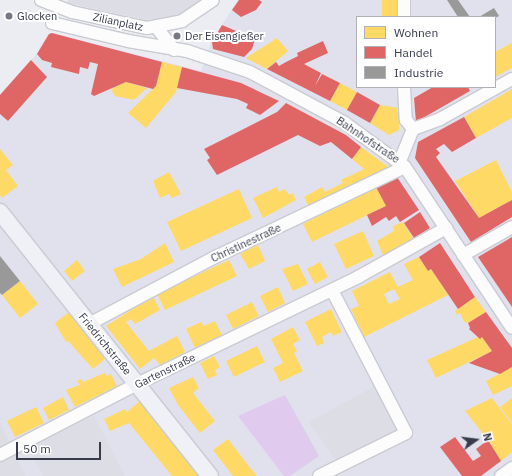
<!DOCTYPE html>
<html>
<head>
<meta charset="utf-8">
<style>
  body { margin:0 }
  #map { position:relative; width:512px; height:476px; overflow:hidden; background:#ecedf3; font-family:"IBM Plex Sans",sans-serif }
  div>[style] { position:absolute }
  .residential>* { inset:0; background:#e0e1ed }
  .industrial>* { inset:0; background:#dcdde5 }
  .green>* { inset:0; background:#e0cbef }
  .parking>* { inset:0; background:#dddee5 }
  .homes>* { inset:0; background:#ffd966 }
  .shops>* { inset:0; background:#e06666 }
  .industry>* { inset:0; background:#999 }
  .roads { filter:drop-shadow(1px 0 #c9cbd1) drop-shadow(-1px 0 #c9cbd1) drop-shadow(0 1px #c9cbd1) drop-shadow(0 -1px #c9cbd1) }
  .street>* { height:12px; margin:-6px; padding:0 6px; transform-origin:6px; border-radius:6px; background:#fcfcfd }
  .secondary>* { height:16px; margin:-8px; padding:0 8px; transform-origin:8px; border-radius:8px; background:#f0f0f7 }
  .dots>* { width:11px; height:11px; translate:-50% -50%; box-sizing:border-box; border:2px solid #fff; border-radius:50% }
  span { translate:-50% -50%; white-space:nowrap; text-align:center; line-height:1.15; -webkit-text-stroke:4px #fff; paint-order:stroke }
  .poi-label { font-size:11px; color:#373b4a }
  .left { translate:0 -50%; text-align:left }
  .street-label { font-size:11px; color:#373b4a }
  .legend { position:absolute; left:356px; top:16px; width:140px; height:72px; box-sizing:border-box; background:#fff; border:1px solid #afb1b7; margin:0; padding:5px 7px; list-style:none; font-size:12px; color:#373b4a }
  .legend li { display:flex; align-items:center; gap:8px; height:20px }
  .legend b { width:20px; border:1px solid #afb1b7 }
  .north { position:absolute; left:456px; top:420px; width:40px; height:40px; -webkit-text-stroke:3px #fff; paint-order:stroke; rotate:76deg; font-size:11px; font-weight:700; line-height:16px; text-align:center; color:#373b4a }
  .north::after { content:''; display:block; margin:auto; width:14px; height:18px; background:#373b4a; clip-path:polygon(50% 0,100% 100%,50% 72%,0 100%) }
  .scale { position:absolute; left:16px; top:442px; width:85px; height:18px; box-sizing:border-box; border:2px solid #373b4a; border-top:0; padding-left:5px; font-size:12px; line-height:14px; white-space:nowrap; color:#373b4a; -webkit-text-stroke:3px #fff; paint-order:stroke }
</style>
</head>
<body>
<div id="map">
  <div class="residential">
    <i style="clip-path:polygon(evenodd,238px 0,512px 0,512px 476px,26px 476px,0 421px,0 94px,35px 56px,48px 34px,52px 33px,201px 71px,211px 42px,238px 0,357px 17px,495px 17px,495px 87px,357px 87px,357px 17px)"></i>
  </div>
  <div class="industrial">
    <i style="clip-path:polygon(0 421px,9px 440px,26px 476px,0 476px)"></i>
  </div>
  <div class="green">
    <i style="clip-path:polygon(285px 395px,319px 456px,290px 476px,284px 476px,238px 416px)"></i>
  </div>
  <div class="parking">
    <i style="clip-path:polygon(68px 0,203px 0,179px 15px,166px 19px,144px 20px,67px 3px)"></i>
    <i style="clip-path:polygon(375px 386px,399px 431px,336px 460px,308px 422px)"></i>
    <i style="clip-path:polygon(94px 416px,125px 476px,43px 476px,28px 447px)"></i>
  </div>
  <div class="homes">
    <i style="clip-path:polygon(382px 0,398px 0,398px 17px,382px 17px)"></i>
    <i style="clip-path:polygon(277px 38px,288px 51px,267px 69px,246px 58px)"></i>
    <i style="clip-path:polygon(512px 43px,512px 68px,495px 77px,495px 52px)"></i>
    <i style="clip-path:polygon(162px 62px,182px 67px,176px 92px,146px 128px,128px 113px,156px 86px)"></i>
    <i style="clip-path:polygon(126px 82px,147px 88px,134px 100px,115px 96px,111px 89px)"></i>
    <i style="clip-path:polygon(340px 83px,357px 92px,347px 110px,330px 101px)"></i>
    <i style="clip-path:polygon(512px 89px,512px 118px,476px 138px,464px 117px)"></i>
    <i style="clip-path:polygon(380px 105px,399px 108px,399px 130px,389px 135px,370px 123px)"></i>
    <i style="clip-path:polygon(361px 147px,390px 168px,310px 209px,304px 197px,322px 187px,325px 192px,343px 183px,341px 180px,364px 169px,352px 159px)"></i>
    <i style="clip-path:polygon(0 149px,13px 165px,6px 170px,18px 186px,2px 198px,0 195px)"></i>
    <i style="clip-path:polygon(496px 160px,512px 192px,512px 200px,479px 218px,455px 181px)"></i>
    <i style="clip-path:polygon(169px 172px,181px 194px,172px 198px,169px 194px,160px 198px,153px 181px)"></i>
    <i style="clip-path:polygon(277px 187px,279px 192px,285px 189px,289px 195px,293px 193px,296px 200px,263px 218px,253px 198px)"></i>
    <i style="clip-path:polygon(376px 187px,386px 206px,312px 242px,303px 224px)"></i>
    <i style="clip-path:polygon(239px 189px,252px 218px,181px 251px,167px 222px)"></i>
    <i style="clip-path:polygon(403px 222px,414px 240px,383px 255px,377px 241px,394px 231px,393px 226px)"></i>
    <i style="clip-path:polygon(363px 231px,374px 256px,346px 269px,334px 244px)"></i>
    <i style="clip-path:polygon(165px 243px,174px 262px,122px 287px,113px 269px,141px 259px)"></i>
    <i style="clip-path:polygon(258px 245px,265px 261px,249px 269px,240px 254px)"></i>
    <i style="clip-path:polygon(evenodd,419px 257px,428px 271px,431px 269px,448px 295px,364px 337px,351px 309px,359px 306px,352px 291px,390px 272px,398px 287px,413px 280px,404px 264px,419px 257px,394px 289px,400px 299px,389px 304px,384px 294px,394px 289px)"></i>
    <i style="clip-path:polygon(77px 260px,85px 271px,72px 281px,64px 271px)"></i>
    <i style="clip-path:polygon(229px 260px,237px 276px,165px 310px,157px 294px)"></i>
    <i style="clip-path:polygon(320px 262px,328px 277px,315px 284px,307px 269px)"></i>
    <i style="clip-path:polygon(298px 264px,308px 284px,293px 291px,282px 269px)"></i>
    <i style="clip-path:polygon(20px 281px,38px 304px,20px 318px,2px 295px)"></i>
    <i style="clip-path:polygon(278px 287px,285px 303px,268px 312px,260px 296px)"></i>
    <i style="clip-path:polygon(153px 296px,160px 310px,135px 324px,131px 319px,126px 322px,149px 351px,177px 336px,185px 352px,160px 365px,154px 358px,140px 369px,106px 326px)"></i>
    <i style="clip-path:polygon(475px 297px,486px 312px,468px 323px,464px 322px,460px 313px,457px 315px,455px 311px)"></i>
    <i style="clip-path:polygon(252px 302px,259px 316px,233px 329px,226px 315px)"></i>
    <i style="clip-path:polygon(331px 309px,342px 332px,333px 336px,331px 332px,322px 337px,324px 343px,317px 346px,305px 322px)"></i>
    <i style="clip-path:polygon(69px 312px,105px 359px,93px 369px,68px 341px,66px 342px,55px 323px)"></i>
    <i style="clip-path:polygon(215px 321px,222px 335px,195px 348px,186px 329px,201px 322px,204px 326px)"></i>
    <i style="clip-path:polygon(293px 327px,300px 340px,293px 344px,297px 351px,294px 353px,303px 371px,280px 382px,273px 368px,283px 363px,271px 339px)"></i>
    <i style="clip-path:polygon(478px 337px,482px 337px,492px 351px,436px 378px,427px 360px)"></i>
    <i style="clip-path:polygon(257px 346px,265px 362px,234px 377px,226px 361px)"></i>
    <i style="clip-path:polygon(214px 356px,220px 367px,215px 370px,217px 375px,208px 379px,200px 363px)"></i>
    <i style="clip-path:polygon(512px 367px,512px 386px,493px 395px,486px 381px)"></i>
    <i style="clip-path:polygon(105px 373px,107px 376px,111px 374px,117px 386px,75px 407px,66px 390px,80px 385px,77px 381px,81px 379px,83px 382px)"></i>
    <i style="clip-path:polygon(193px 377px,199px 388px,193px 393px,215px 421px,200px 433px,178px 405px,169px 388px)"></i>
    <i style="clip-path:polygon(63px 397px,69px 410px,49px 420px,43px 408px)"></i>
    <i style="clip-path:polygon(492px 398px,512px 424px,512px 452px,501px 461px,490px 446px,492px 445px,465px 411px)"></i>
    <i style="clip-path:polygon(512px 398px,512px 423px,500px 407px)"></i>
    <i style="clip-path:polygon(141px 400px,200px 476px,172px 476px,129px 423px,110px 431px,104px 419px,125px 409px,127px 412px)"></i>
    <i style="clip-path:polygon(36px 407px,44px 423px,15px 437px,7px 421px)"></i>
    <i style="clip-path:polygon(228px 439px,248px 465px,257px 476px,233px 476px,213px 450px)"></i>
  </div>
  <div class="shops">
    <i style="clip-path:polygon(239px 0,259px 0,262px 2px,256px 10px,241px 17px,232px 10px)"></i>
    <i style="clip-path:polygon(222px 25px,255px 39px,252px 49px,244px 57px,213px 49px,212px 42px)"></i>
    <i style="clip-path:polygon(52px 33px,162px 62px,156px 86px,153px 89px,126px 82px,94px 96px,91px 94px,98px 64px,90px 62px,88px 69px,80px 67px,79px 74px,51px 67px,52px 63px,42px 60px,37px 54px,49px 34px)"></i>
    <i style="clip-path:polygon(323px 41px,328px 53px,304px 64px,321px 73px,315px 86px,322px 74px,340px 83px,330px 101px,267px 69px,276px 62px,279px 66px,286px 62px,298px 56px,297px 53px)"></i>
    <i style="clip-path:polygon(31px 60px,47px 77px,8px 121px,0 114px,0 95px)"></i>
    <i style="clip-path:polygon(182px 67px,241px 83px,279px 101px,260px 115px,246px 108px,248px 104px,237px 99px,177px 88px)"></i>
    <i style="clip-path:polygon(433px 87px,468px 87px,470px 91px,416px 122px,414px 98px)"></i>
    <i style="clip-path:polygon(357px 92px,380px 105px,370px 123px,347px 110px)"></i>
    <i style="clip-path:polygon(286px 103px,346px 135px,361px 147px,352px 159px,331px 142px,320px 146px,298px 135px,217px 175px,207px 160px,210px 158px,204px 149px,277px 112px)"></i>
    <i style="clip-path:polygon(464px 117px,476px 138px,452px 152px,444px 144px,436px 149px,440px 153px,436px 157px,479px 218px,512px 200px,512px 217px,471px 242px,415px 158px,418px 142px)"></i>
    <i style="clip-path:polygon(397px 177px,419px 210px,400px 222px,396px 216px,389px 221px,386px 217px,372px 226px,367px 215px,386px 206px,376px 187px)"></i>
    <i style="clip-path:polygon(420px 212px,430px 228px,414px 238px,404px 223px)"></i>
    <i style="clip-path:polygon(512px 237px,512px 307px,478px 257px)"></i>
    <i style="clip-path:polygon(440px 243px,475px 297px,458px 309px,431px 269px,428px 271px,419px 257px)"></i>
    <i style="clip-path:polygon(486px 312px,512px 348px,512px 367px,500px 374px,469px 363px,492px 351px,482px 337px,480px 339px,469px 329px,470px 328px,468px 323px)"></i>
    <i style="clip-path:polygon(455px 437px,473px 461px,481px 456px,476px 449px,488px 440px,501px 461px,481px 476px,462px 476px,440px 447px)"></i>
  </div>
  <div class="industry">
    <i style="clip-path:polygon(447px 0,458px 0,470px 17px,458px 17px)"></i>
    <i style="clip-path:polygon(494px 8px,499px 16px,495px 18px,479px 17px)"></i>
    <i style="clip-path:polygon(0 256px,20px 281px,2px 295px,0 293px)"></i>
  </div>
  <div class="roads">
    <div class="street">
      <i style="left:41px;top:0;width:33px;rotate:21deg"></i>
      <i style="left:72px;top:12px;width:77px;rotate:12deg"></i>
      <i style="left:147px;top:28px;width:36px;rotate:-11deg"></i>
      <i style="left:182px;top:21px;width:37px;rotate:-34deg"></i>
      <i style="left:404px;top:17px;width:17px;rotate:-90deg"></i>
      <i style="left:52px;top:23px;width:78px;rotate:13.3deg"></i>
      <i style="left:128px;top:41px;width:60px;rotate:9.6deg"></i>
      <i style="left:187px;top:51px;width:66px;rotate:18.4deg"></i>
      <i style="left:250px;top:72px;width:108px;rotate:28.2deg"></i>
      <i style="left:345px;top:123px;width:74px;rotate:36.3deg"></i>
      <i style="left:405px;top:167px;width:193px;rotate:56.4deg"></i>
      <i style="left:157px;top:28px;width:28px;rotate:52deg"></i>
      <i style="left:404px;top:87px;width:33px;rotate:87deg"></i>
      <i style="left:406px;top:120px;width:11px;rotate:52deg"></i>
      <i style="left:413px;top:129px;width:29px;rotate:-20deg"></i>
      <i style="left:440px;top:119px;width:82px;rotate:-29.1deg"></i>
      <i style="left:400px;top:161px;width:35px;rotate:-68deg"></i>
      <i style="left:463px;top:255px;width:56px;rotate:-29.7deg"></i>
      <i style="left:89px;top:324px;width:140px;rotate:-28deg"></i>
      <i style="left:213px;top:258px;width:212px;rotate:-25.4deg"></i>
      <i style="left:0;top:455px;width:154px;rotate:-27.4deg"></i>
      <i style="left:137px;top:384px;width:246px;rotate:-25.8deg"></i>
      <i style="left:358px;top:277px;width:101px;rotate:-29.1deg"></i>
      <i style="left:319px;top:476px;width:97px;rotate:-26.3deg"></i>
      <i style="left:406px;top:433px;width:161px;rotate:-117.4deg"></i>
      <i style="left:501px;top:476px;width:14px;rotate:-36deg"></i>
    </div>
    <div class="secondary">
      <i style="left:0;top:212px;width:337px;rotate:51.5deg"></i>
    </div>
  </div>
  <div class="dots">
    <i style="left:9px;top:16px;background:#767985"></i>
    <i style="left:177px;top:36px;background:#767985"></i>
  </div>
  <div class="poi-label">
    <span class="left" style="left:17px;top:16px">Glocken</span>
    <span class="left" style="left:185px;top:36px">Der Eisengießer</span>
  </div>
  <div class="street-label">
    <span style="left:118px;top:22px;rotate:12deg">Zilianplatz</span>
    <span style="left:368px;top:140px;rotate:34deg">Bahnhofstraße</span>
    <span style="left:246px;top:243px;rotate:-25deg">Christinestraße</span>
    <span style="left:105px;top:344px;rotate:51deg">Friedrichstraße</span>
    <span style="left:165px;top:371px;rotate:-26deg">Gartenstraße</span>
  </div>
  <ul class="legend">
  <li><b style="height:11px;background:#ffd966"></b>Wohnen</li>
  <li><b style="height:11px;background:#e06666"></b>Handel</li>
  <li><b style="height:11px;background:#999"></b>Industrie</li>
  </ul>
  <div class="north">N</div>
  <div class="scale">50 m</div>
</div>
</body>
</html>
